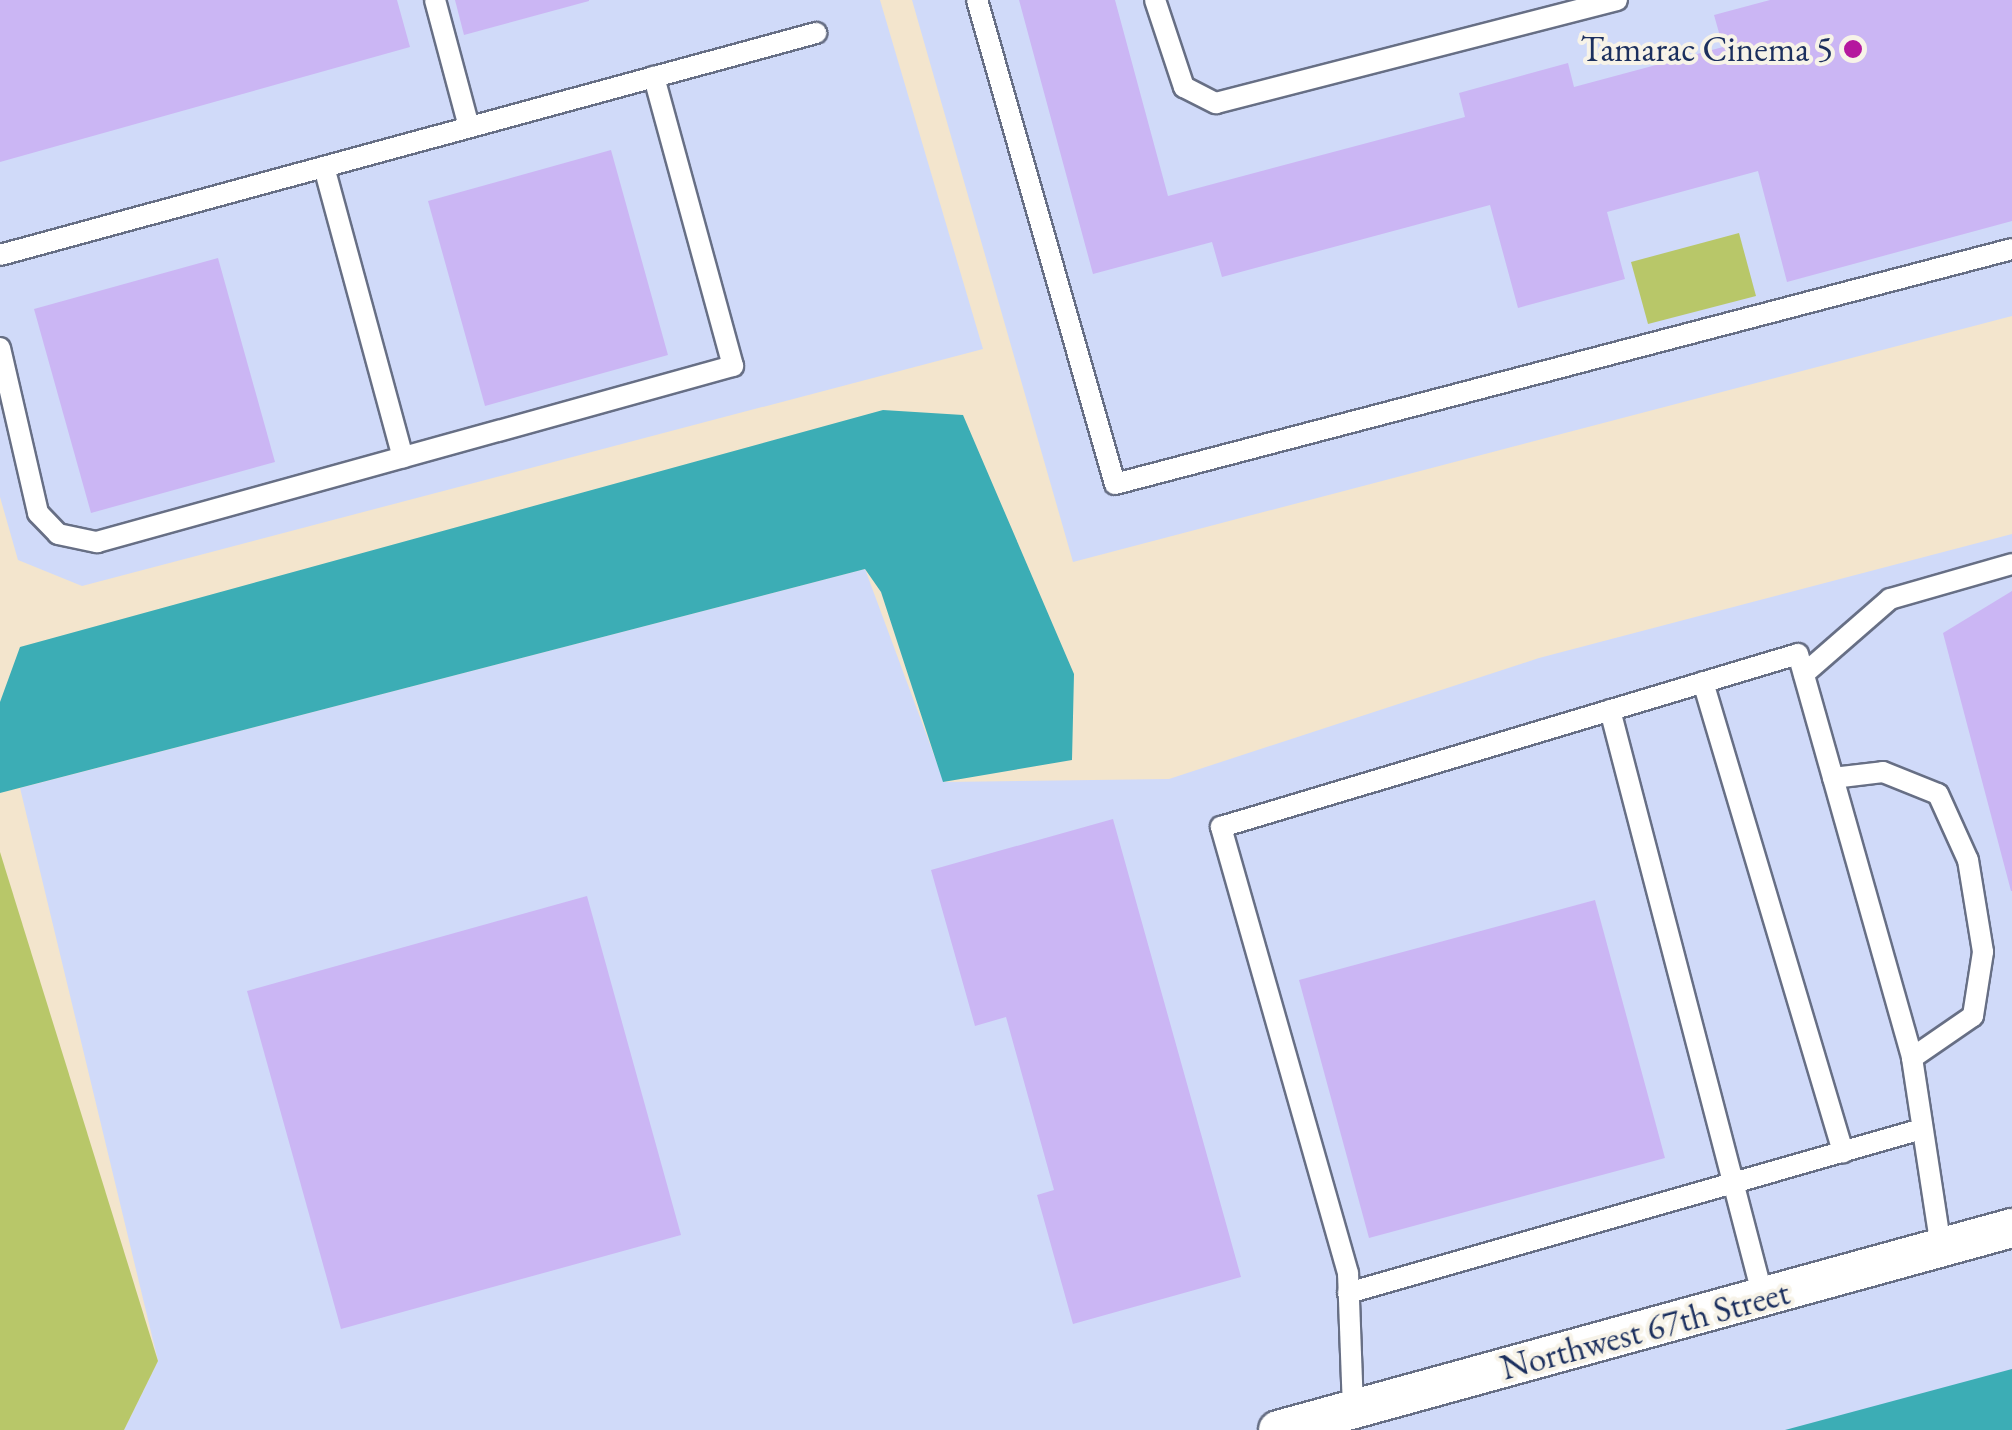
<!DOCTYPE html>
<html>
<head>
<meta charset="utf-8">
<style>
  body { margin:0 }
  #map { position:relative; width:2012px; height:1430px; overflow:hidden; background:#f3e5cd; font-family:"EB Garamond",serif }
  div>[style] { position:absolute }
  .built>* { inset:0; background:#d0daf9 }
  .green>* { inset:0; background:#b8c769 }
  .water>* { inset:0; background:#3cadb5 }
  .building>* { inset:0; background:#cbb6f4 }
  .roads { filter:drop-shadow(2px 0 #676f85) drop-shadow(-2px 0 #676f85) drop-shadow(0 2px #676f85) drop-shadow(0 -2px #676f85) }
  .lane>* { height:20px; margin:-10px; padding:0 10px; transform-origin:10px; border-radius:10px; background:#fff }
  .street>* { height:38px; margin:-19px; padding:0 19px; transform-origin:19px; border-radius:19px; background:#fff }
  .dots>* { width:28px; height:28px; translate:-50% -50%; box-sizing:border-box; border:5px solid #f7f3e8; border-radius:50% }
  span { translate:-50% -50%; white-space:nowrap; text-align:center; line-height:1.15; -webkit-text-stroke:8px #f7f3e8; paint-order:stroke }
  .poi-label { font-size:35px; color:#1b2f5e }
  .right { translate:-100% -50%; text-align:right }
  .street-label { font-size:35px; color:#1b2f5e }
</style>
</head>
<body>
<div id="map">
  <div class="built">
    <i style="clip-path:polygon(0 0,880px 0,983px 349px,82px 586px,18px 560px,0 497px)"></i>
    <i style="clip-path:polygon(912px 0,2012px 0,2012px 316px,1073px 562px)"></i>
    <i style="clip-path:polygon(2012px 534px,2012px 1430px,124px 1430px,158px 1361px,20px 788px,865px 569px,944px 782px,1169px 779px,1539px 658px)"></i>
  </div>
  <div class="green">
    <i style="clip-path:polygon(1739px 233px,1756px 296px,1648px 324px,1631px 262px)"></i>
    <i style="clip-path:polygon(0 852px,158px 1361px,124px 1430px,0 1430px)"></i>
  </div>
  <div class="water">
    <i style="clip-path:polygon(883px 410px,963px 415px,1074px 674px,1072px 760px,943px 782px,881px 592px,865px 569px,0 793px,0 702px,20px 647px)"></i>
    <i style="clip-path:polygon(2012px 1369px,2012px 1430px,1785px 1430px)"></i>
  </div>
  <div class="building">
    <i style="clip-path:polygon(0 0,397px 0,410px 47px,0 162px)"></i>
    <i style="clip-path:polygon(455px 0,589px 0,589px 1px,464px 35px)"></i>
    <i style="clip-path:polygon(1019px 0,1115px 0,1168px 196px,1465px 117px,1459px 93px,1568px 63px,1574px 87px,1723px 47px,1714px 15px,1770px 0,2012px 0,2012px 221px,1787px 282px,1758px 171px,1607px 212px,1625px 279px,1518px 308px,1490px 205px,1222px 277px,1212px 242px,1093px 274px)"></i>
    <i style="clip-path:polygon(611px 150px,668px 355px,485px 406px,428px 201px)"></i>
    <i style="clip-path:polygon(218px 258px,275px 462px,91px 513px,34px 309px)"></i>
    <i style="clip-path:polygon(2012px 591px,2012px 891px,2011px 891px,1943px 633px)"></i>
    <i style="clip-path:polygon(1113px 819px,1241px 1277px,1073px 1324px,1037px 1195px,1054px 1190px,1006px 1017px,975px 1026px,931px 870px)"></i>
    <i style="clip-path:polygon(587px 896px,681px 1235px,341px 1329px,247px 991px)"></i>
    <i style="clip-path:polygon(1595px 900px,1665px 1158px,1369px 1238px,1299px 980px)"></i>
  </div>
  <div class="roads">
    <div class="lane">
      <i style="left:435px;top:0;width:131px;rotate:75deg"></i>
      <i style="left:977px;top:0;width:503px;rotate:74.09deg"></i>
      <i style="left:1115px;top:484px;width:927px;rotate:-14.68deg"></i>
      <i style="left:1155px;top:0;width:92px;rotate:71.6deg"></i>
      <i style="left:1184px;top:87px;width:36px;rotate:27deg"></i>
      <i style="left:1216px;top:103px;width:414px;rotate:-14.4deg"></i>
      <i style="left:324px;top:167px;width:301px;rotate:74.8deg"></i>
      <i style="left:0;top:255px;width:846px;rotate:-15.22deg"></i>
      <i style="left:0;top:348px;width:169px;rotate:77deg"></i>
      <i style="left:38px;top:513px;width:29px;rotate:46deg"></i>
      <i style="left:58px;top:534px;width:40px;rotate:12deg"></i>
      <i style="left:97px;top:542px;width:660px;rotate:-15.47deg"></i>
      <i style="left:733px;top:366px;width:300px;rotate:-105.3deg"></i>
      <i style="left:1804px;top:674px;width:114px;rotate:-41.1deg"></i>
      <i style="left:1890px;top:599px;width:127px;rotate:-16deg"></i>
      <i style="left:1703px;top:682px;width:491px;rotate:73.4deg"></i>
      <i style="left:1610px;top:710px;width:607px;rotate:75.39deg"></i>
      <i style="left:1833px;top:778px;width:50px;rotate:-6.8deg"></i>
      <i style="left:1883px;top:772px;width:59px;rotate:21.8deg"></i>
      <i style="left:1938px;top:794px;width:72px;rotate:65.6deg"></i>
      <i style="left:1968px;top:860px;width:93px;rotate:80.7deg"></i>
      <i style="left:1983px;top:952px;width:65px;rotate:98.9deg"></i>
      <i style="left:1973px;top:1016px;width:74px;rotate:145.5deg"></i>
      <i style="left:1348px;top:1293px;width:597px;rotate:-15.95deg"></i>
      <i style="left:1353px;top:1409px;width:136px;rotate:-92.1deg"></i>
      <i style="left:1348px;top:1273px;width:464px;rotate:-105.9deg"></i>
      <i style="left:1221px;top:827px;width:602px;rotate:-16.69deg"></i>
      <i style="left:1798px;top:654px;width:420px;rotate:74.2deg"></i>
      <i style="left:1912px;top:1058px;width:192px;rotate:81.3deg"></i>
    </div>
    <div class="street">
      <i style="left:1278px;top:1430px;width:761px;rotate:-15.39deg"></i>
    </div>
  </div>
  <div class="dots">
    <i style="left:1853px;top:49px;background:#b5179e"></i>
  </div>
  <div class="poi-label">
    <span class="right" style="left:1833px;top:49px">Tamarac Cinema 5</span>
  </div>
  <div class="street-label">
    <span style="left:1645px;top:1330px;rotate:-15deg">Northwest 67th Street</span>
  </div>
</div>
</body>
</html>
